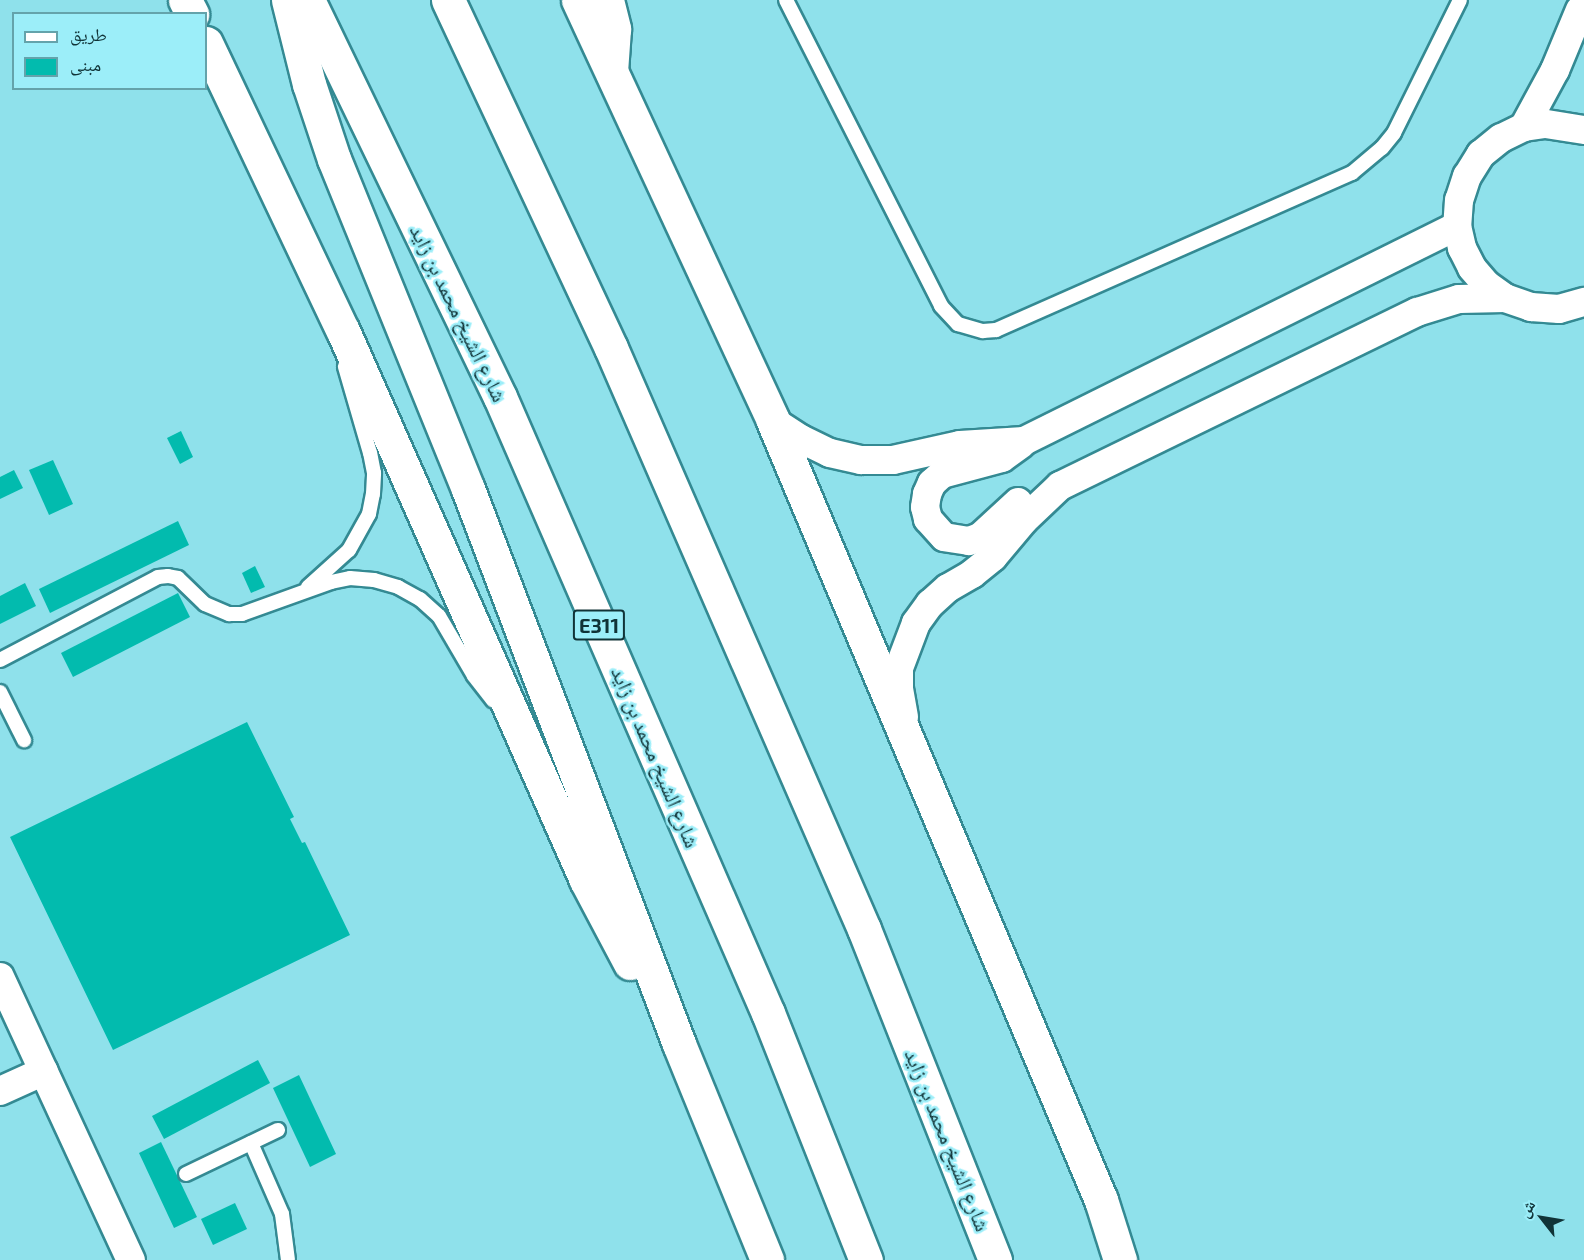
<!DOCTYPE html>
<html>
<head>
<meta charset="utf-8">
<style>
  body { margin:0 }
  #map { position:relative; width:1584px; height:1260px; overflow:hidden; background:#8fe1eb; font-family:"Exo 2","Noto Naskh Arabic",sans-serif }
  div>[style] { position:absolute }
  .building>* { inset:0; background:#02bbae }
  .roads { filter:drop-shadow(2px 0 #348a93) drop-shadow(-2px 0 #348a93) drop-shadow(0 2px #348a93) drop-shadow(0 -2px #348a93) }
  .service>* { height:14px; margin:-7px; padding:0 7px; transform-origin:7px; border-radius:7px; background:#fff }
  .minor>* { height:28px; margin:-14px; padding:0 14px; transform-origin:14px; border-radius:14px; background:#fff }
  .tertiary>* { height:33px; margin:-16.5px; padding:0 16.5px; transform-origin:16.5px; border-radius:16.5px; background:#fff }
  .motorway>* { height:33px; margin:-16.5px; padding:0 16.5px; transform-origin:16.5px; border-radius:16.5px; background:#fff }
  span { translate:-50% -50%; white-space:nowrap; text-align:center; line-height:1.15; -webkit-text-stroke:5px #9ceef9; paint-order:stroke }
  .shield-label span { padding:2px 4px; background:#9ceef9; border:2px solid; border-radius:4px; -webkit-text-stroke-width:0 }
  .shield-label { font-size:20px; color:#103337; font-weight:700 }
  .street-label { font-size:21px; color:#103337 }
  .legend { position:absolute; left:12px; top:12px; width:195px; height:78px; box-sizing:border-box; background:#9ceef9; border:2px solid #64a3ab; margin:0; padding:8px 10px; list-style:none; font-size:18px; color:#103337 }
  .legend li { display:flex; align-items:center; gap:12px; height:30px }
  .legend b { width:30px; border:2px solid #64a3ab }
  .north { position:absolute; left:1512px; top:1188px; width:60px; height:60px; -webkit-text-stroke:4px #9ceef9; paint-order:stroke; rotate:301deg; font-size:16px; font-weight:700; line-height:24px; text-align:center; color:#103337 }
  .north::after { content:''; display:block; margin:auto; width:21px; height:27px; background:#103337; clip-path:polygon(50% 0,100% 100%,50% 72%,0 100%) }
</style>
</head>
<body>
<div id="map">
  <div class="building">
    <i style="clip-path:polygon(181px 431px,193px 457px,180px 464px,167px 438px)"></i>
    <i style="clip-path:polygon(53px 460px,73px 504px,49px 515px,29px 470px)"></i>
    <i style="clip-path:polygon(14px 470px,23px 488px,0 499px,0 477px)"></i>
    <i style="clip-path:polygon(178px 521px,189px 545px,50px 613px,39px 589px)"></i>
    <i style="clip-path:polygon(255px 566px,265px 587px,251px 593px,242px 573px)"></i>
    <i style="clip-path:polygon(25px 583px,36px 606px,0 624px,0 596px)"></i>
    <i style="clip-path:polygon(178px 593px,190px 617px,73px 677px,61px 653px)"></i>
    <i style="clip-path:polygon(247px 722px,294px 817px,290px 819px,302px 843px,305px 842px,350px 935px,113px 1050px,10px 837px)"></i>
    <i style="clip-path:polygon(258px 1060px,270px 1083px,164px 1139px,152px 1116px)"></i>
    <i style="clip-path:polygon(299px 1075px,336px 1154px,310px 1167px,273px 1088px)"></i>
    <i style="clip-path:polygon(161px 1142px,197px 1217px,174px 1228px,139px 1153px)"></i>
    <i style="clip-path:polygon(235px 1203px,247px 1229px,213px 1245px,201px 1219px)"></i>
  </div>
  <div class="roads">
    <div class="service">
      <i style="left:786px;top:0;width:343px;rotate:63.1deg"></i>
      <i style="left:941px;top:306px;width:25px;rotate:47deg"></i>
      <i style="left:958px;top:324px;width:26px;rotate:16deg"></i>
      <i style="left:983px;top:331px;width:13px;rotate:-4deg"></i>
      <i style="left:996px;top:330px;width:389px;rotate:-23.8deg"></i>
      <i style="left:1352px;top:173px;width:39px;rotate:-40deg"></i>
      <i style="left:1382px;top:148px;width:19px;rotate:-51deg"></i>
      <i style="left:1394px;top:133px;width:148px;rotate:-63.6deg"></i>
      <i style="left:308px;top:587px;width:55px;rotate:-42.1deg"></i>
      <i style="left:349px;top:550px;width:41px;rotate:-60.9deg"></i>
      <i style="left:369px;top:514px;width:20px;rotate:-79deg"></i>
      <i style="left:373px;top:494px;width:21px;rotate:-87deg"></i>
      <i style="left:374px;top:473px;width:20px;rotate:-101deg"></i>
      <i style="left:370px;top:453px;width:90px;rotate:-106.2deg"></i>
      <i style="left:0;top:660px;width:178px;rotate:-27.7deg"></i>
      <i style="left:158px;top:577px;width:10px;rotate:-6deg"></i>
      <i style="left:168px;top:576px;width:10px;rotate:11deg"></i>
      <i style="left:178px;top:578px;width:37px;rotate:44deg"></i>
      <i style="left:205px;top:604px;width:26px;rotate:23deg"></i>
      <i style="left:229px;top:614px;width:13px"></i>
      <i style="left:242px;top:614px;width:95px;rotate:-19.8deg"></i>
      <i style="left:331px;top:582px;width:19px;rotate:-12deg"></i>
      <i style="left:350px;top:578px;width:24px;rotate:5deg"></i>
      <i style="left:374px;top:580px;width:25px;rotate:16deg"></i>
      <i style="left:398px;top:587px;width:25px;rotate:29deg"></i>
      <i style="left:420px;top:599px;width:25px;rotate:42deg"></i>
      <i style="left:439px;top:616px;width:69px;rotate:59.7deg"></i>
      <i style="left:474px;top:676px;width:31px;rotate:52deg"></i>
      <i style="left:0;top:692px;width:54px;rotate:63.4deg"></i>
      <i style="left:251px;top:1143px;width:77px;rotate:66.4deg"></i>
      <i style="left:282px;top:1214px;width:46px;rotate:82.6deg"></i>
      <i style="left:186px;top:1174px;width:102px;rotate:-25.6deg"></i>
    </div>
    <div class="minor">
      <i style="left:1524px;top:127px;width:65px;rotate:-61.5deg"></i>
      <i style="left:1555px;top:70px;width:65px;rotate:-67.4deg"></i>
      <i style="left:1584px;top:130px;width:39px;rotate:-171deg"></i>
      <i style="left:1545px;top:124px;width:21px;rotate:172deg"></i>
      <i style="left:1524px;top:127px;width:25px;rotate:154deg"></i>
      <i style="left:1501px;top:138px;width:26px;rotate:141deg"></i>
      <i style="left:1481px;top:154px;width:26px;rotate:122deg"></i>
      <i style="left:1467px;top:176px;width:25px;rotate:108deg"></i>
      <i style="left:1459px;top:200px;width:26px;rotate:94deg"></i>
      <i style="left:1457px;top:226px;width:23px;rotate:77deg"></i>
      <i style="left:1462px;top:248px;width:22px;rotate:63deg"></i>
      <i style="left:1472px;top:268px;width:23px;rotate:49deg"></i>
      <i style="left:1487px;top:285px;width:22px;rotate:36deg"></i>
      <i style="left:1505px;top:298px;width:28px;rotate:19deg"></i>
      <i style="left:1531px;top:307px;width:28px;rotate:4deg"></i>
      <i style="left:1559px;top:309px;width:26px;rotate:-16deg"></i>
      <i style="left:773px;top:421px;width:33px;rotate:33deg"></i>
      <i style="left:801px;top:439px;width:32px;rotate:26deg"></i>
      <i style="left:830px;top:453px;width:32px;rotate:13deg"></i>
      <i style="left:861px;top:460px;width:32px"></i>
      <i style="left:893px;top:460px;width:69px;rotate:-12.6deg"></i>
      <i style="left:960px;top:445px;width:64px;rotate:-3.6deg"></i>
      <i style="left:1024px;top:441px;width:483px;rotate:-26.4deg"></i>
      <i style="left:1018px;top:502px;width:52px;rotate:137.4deg"></i>
      <i style="left:980px;top:537px;width:12px;rotate:160deg"></i>
      <i style="left:969px;top:541px;width:25px;rotate:-171deg"></i>
      <i style="left:944px;top:537px;width:24px;rotate:-132deg"></i>
      <i style="left:928px;top:519px;width:12px;rotate:-104deg"></i>
      <i style="left:925px;top:507px;width:13px;rotate:-81deg"></i>
      <i style="left:927px;top:494px;width:12px;rotate:-66deg"></i>
      <i style="left:932px;top:483px;width:13px;rotate:-42deg"></i>
      <i style="left:942px;top:474px;width:62px;rotate:-14.9deg"></i>
      <i style="left:1002px;top:458px;width:24px;rotate:-36deg"></i>
      <i style="left:904px;top:717px;width:28px;rotate:-100deg"></i>
      <i style="left:899px;top:689px;width:21px;rotate:-90deg"></i>
      <i style="left:899px;top:668px;width:48px;rotate:-69.3deg"></i>
      <i style="left:916px;top:623px;width:24px;rotate:-54deg"></i>
      <i style="left:930px;top:604px;width:24px;rotate:-42deg"></i>
      <i style="left:948px;top:588px;width:28px;rotate:-30deg"></i>
      <i style="left:972px;top:574px;width:27px;rotate:-39deg"></i>
      <i style="left:993px;top:557px;width:48px;rotate:-50deg"></i>
      <i style="left:1024px;top:520px;width:50px;rotate:-43.4deg"></i>
      <i style="left:1060px;top:486px;width:397px;rotate:-26deg"></i>
      <i style="left:1417px;top:312px;width:44px;rotate:-17.2deg"></i>
      <i style="left:1459px;top:299px;width:46px;rotate:-1.2deg"></i>
      <i style="left:0;top:977px;width:312px;rotate:65.2deg"></i>
      <i style="left:0;top:1091px;width:48px;rotate:-24.4deg"></i>
    </div>
    <div class="tertiary">
      <i style="left:607px;top:0;width:30px;rotate:76deg"></i>
      <i style="left:614px;top:29px;width:39px;rotate:94deg"></i>
    </div>
    <div class="motorway">
      <i style="left:185px;top:0;width:16px;rotate:63deg"></i>
      <i style="left:288px;top:0;width:87px;rotate:76deg"></i>
      <i style="left:309px;top:84px;width:79px;rotate:71.6deg"></i>
      <i style="left:334px;top:159px;width:356px;rotate:67.9deg"></i>
      <i style="left:468px;top:489px;width:594px;rotate:69.18deg"></i>
      <i style="left:679px;top:1044px;width:233px;rotate:67.8deg"></i>
      <i style="left:308px;top:0;width:441px;rotate:64.2deg"></i>
      <i style="left:500px;top:397px;width:672px;rotate:66.49deg"></i>
      <i style="left:768px;top:1013px;width:266px;rotate:68.4deg"></i>
      <i style="left:448px;top:0;width:384px;rotate:64.9deg"></i>
      <i style="left:611px;top:348px;width:634px;rotate:66.47deg"></i>
      <i style="left:864px;top:929px;width:356px;rotate:68.4deg"></i>
      <i style="left:578px;top:0;width:464px;rotate:65.1deg"></i>
      <i style="left:773px;top:421px;width:845px;rotate:67.17deg"></i>
      <i style="left:1101px;top:1200px;width:63px;rotate:72.4deg"></i>
      <i style="left:206px;top:43px;width:319px;rotate:64.6deg"></i>
      <i style="left:343px;top:331px;width:600px;rotate:66.12deg"></i>
      <i style="left:586px;top:880px;width:94px;rotate:62.1deg"></i>
    </div>
  </div>
  <div class="shield-label">
    <span style="left:599px;top:625px">E311</span>
  </div>
  <div class="street-label">
    <span style="left:459px;top:313px;rotate:64deg">شارع الشيخ محمد بن زايد</span>
    <span style="left:656px;top:757px;rotate:67deg">شارع الشيخ محمد بن زايد</span>
    <span style="left:948px;top:1140px;rotate:68deg">شارع الشيخ محمد بن زايد</span>
  </div>
  <ul class="legend">
  <li><b style="height:8px;background:#fff"></b>طريق</li>
  <li><b style="height:16px;background:#02bbae"></b>مبنى</li>
  </ul>
  <div class="north">ش</div>
</div>
</body>
</html>
